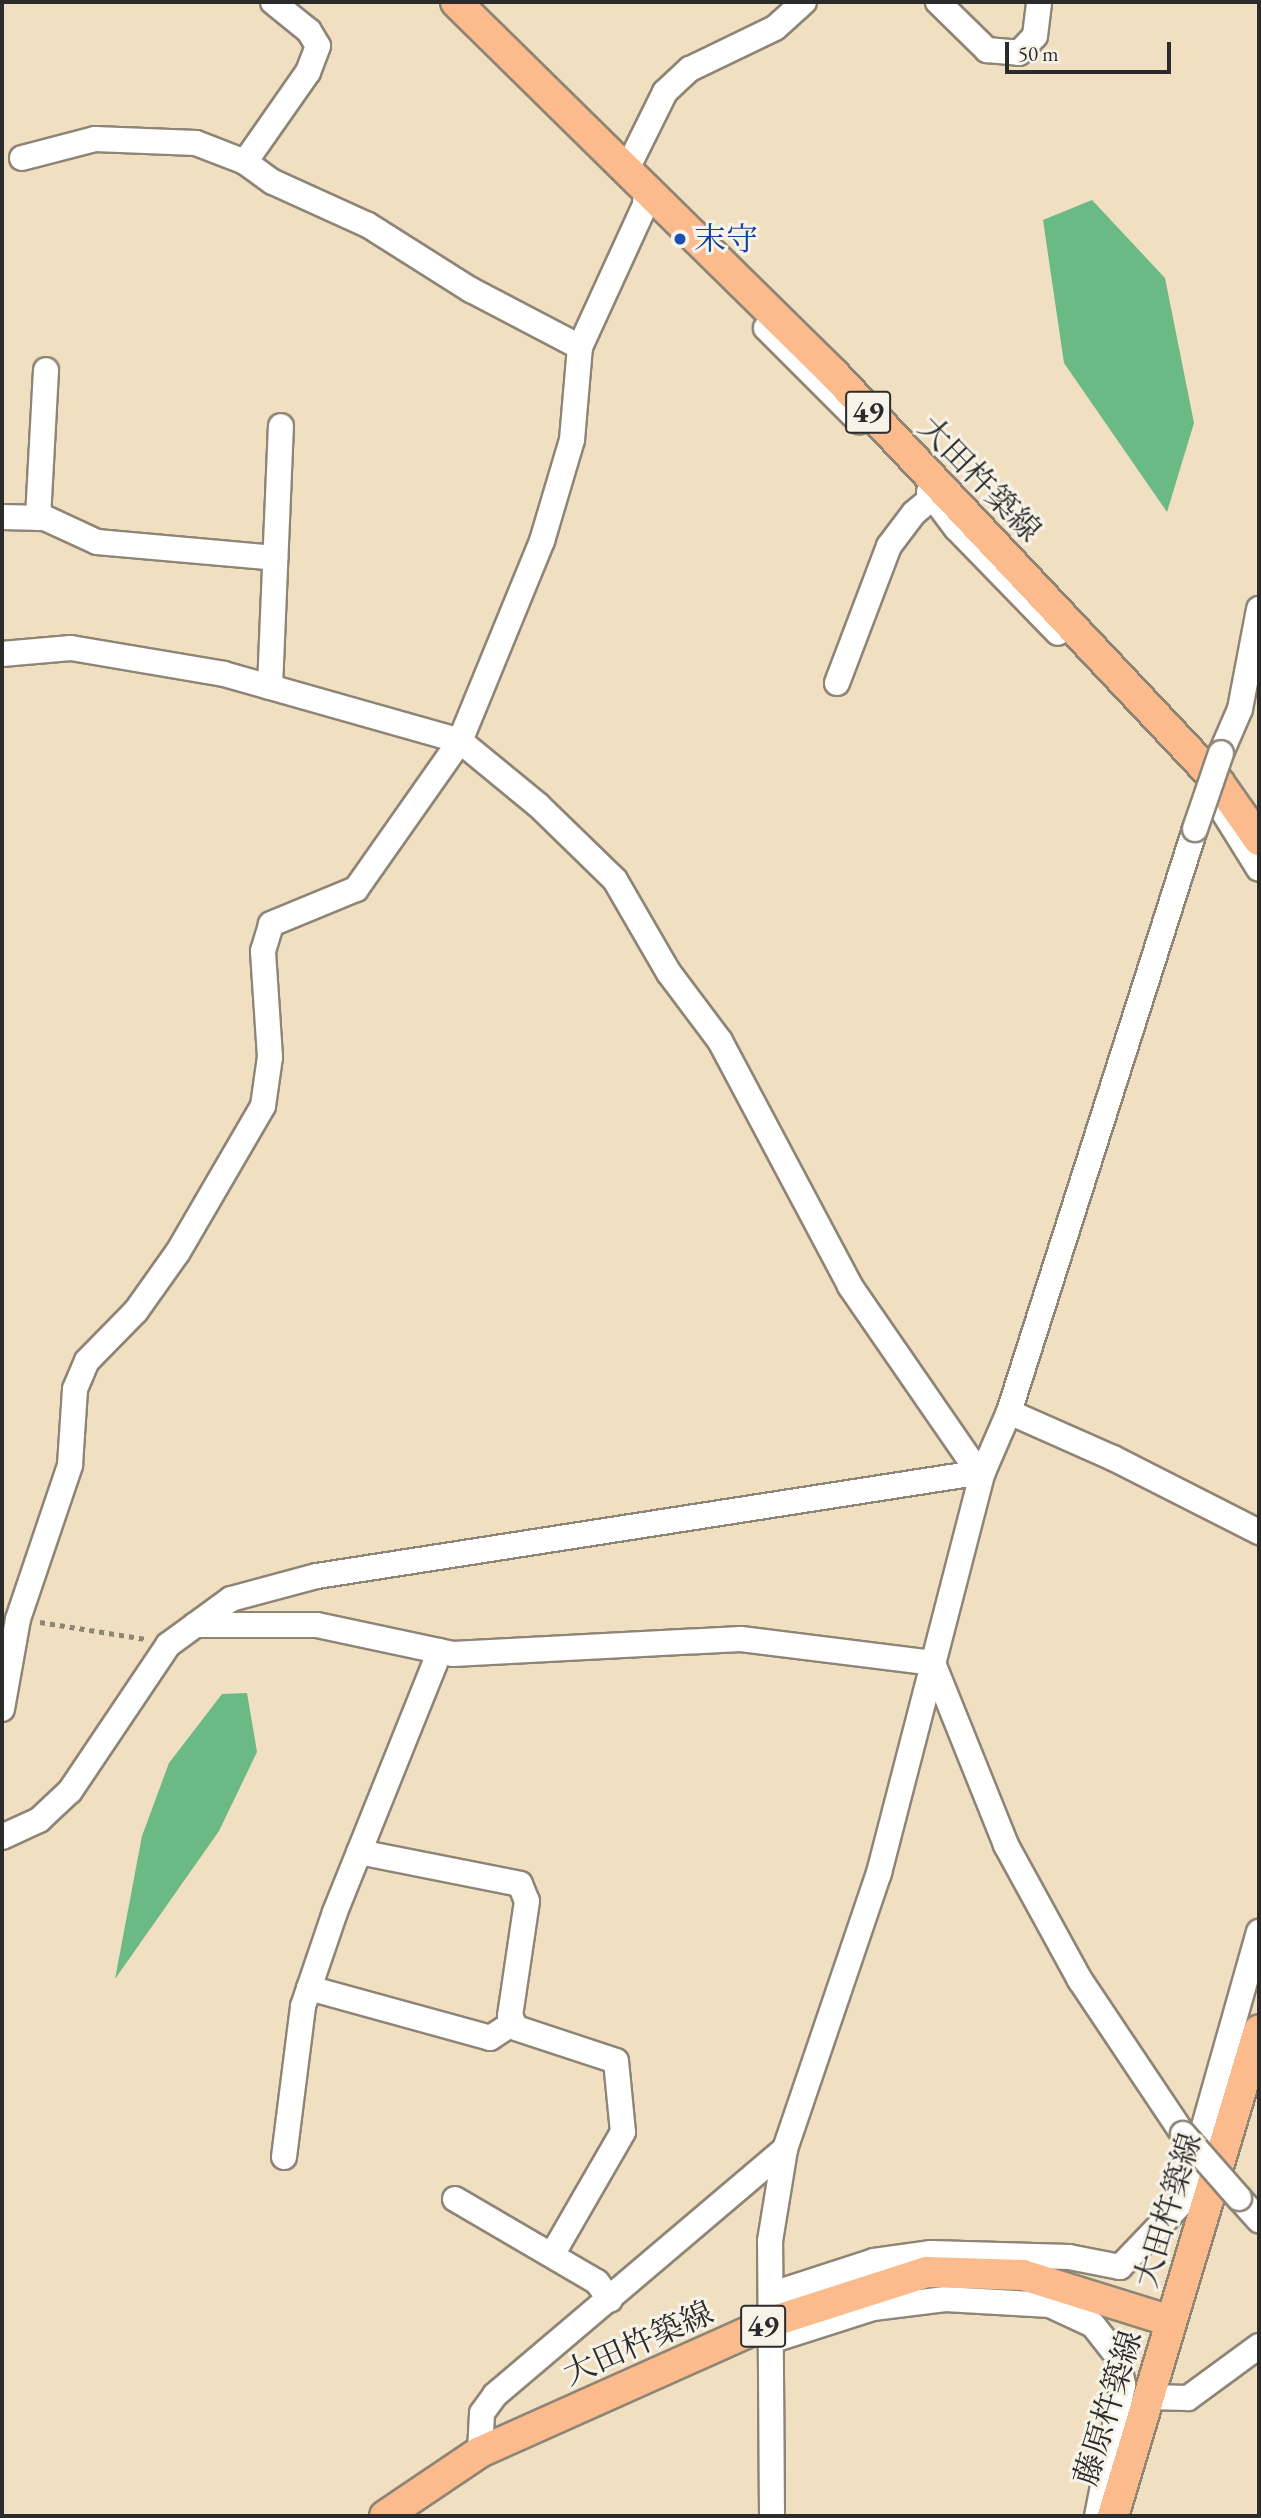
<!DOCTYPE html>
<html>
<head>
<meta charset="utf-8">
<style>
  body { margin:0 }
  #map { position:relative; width:1261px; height:2518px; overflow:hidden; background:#f0dfc0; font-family:"EB Garamond","Noto Serif JP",serif }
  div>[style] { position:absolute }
  .forest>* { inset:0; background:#6bb984 }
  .path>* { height:4.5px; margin-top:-2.25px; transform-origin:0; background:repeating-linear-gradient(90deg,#8e8576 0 5px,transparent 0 10px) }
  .roads { filter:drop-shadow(2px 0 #8e8576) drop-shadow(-2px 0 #8e8576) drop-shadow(0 2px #8e8576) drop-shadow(0 -2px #8e8576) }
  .minor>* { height:24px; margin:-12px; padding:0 12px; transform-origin:12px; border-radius:12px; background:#fff }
  .major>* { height:30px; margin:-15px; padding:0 15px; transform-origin:15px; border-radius:15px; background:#fbbb8d }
  .bridges { filter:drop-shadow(2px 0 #8e8576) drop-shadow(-2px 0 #8e8576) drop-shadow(0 2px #8e8576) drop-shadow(0 -2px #8e8576) }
  .minor-bridge>* { height:24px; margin:-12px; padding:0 12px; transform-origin:12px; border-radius:12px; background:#fff }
  .dots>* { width:19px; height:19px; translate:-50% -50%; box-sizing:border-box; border:4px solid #f7f3e8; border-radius:50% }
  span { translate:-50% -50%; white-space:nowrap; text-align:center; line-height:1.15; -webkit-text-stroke:6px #f7f3e8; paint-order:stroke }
  .shield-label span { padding:2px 5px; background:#f7f3e8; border:2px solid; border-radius:5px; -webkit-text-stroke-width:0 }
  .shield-label { font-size:30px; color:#2b2b2b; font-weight:700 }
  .transit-label { font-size:32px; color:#164399 }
  .left { translate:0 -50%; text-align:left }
  .street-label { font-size:32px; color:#2b2b2b }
  .frame { position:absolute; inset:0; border:4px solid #2b2b2b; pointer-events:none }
  .scale { position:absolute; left:1005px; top:42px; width:166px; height:32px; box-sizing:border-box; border:4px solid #2b2b2b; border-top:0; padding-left:9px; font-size:21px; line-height:24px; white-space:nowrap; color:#2b2b2b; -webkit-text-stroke:5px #f7f3e8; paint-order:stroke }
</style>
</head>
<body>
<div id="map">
  <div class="forest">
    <i style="clip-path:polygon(1092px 200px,1165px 278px,1194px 423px,1167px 512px,1064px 363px,1043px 220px)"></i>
    <i style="clip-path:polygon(247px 1693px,257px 1752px,219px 1831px,115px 1979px,142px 1836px,169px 1763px,222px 1694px)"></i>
  </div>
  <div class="path">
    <i style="left:40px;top:1622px;width:107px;rotate:9.1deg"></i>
  </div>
  <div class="roads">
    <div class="minor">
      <i style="left:273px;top:2px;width:46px;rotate:38.9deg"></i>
      <i style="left:309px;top:31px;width:17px;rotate:59deg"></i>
      <i style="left:318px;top:46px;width:28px;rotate:111deg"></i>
      <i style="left:308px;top:72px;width:110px;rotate:125deg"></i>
      <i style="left:245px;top:162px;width:34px;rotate:36deg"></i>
      <i style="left:273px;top:182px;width:104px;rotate:24.4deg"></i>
      <i style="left:368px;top:225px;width:122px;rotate:32.3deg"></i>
      <i style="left:471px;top:290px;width:123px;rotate:27.6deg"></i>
      <i style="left:938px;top:2px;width:69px;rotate:44.4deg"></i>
      <i style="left:987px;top:50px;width:32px;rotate:5deg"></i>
      <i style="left:1019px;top:53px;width:23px;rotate:-47deg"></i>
      <i style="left:1035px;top:36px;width:34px;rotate:-83deg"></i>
      <i style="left:22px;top:158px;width:75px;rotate:-14.6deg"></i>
      <i style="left:95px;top:139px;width:101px;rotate:2.3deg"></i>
      <i style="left:196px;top:143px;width:53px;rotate:21.2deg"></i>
      <i style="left:626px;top:171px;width:88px;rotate:-63.7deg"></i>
      <i style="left:665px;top:92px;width:34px;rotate:-43deg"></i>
      <i style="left:690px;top:69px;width:94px;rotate:-25.8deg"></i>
      <i style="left:775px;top:28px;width:39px;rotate:-42deg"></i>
      <i style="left:766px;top:328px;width:132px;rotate:45deg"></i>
      <i style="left:929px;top:492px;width:45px;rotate:53.1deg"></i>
      <i style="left:956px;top:528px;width:146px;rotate:45.8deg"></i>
      <i style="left:2px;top:517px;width:43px;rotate:1.3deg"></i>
      <i style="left:45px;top:518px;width:57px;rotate:24.8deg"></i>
      <i style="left:97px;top:542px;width:179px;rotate:5.1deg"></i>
      <i style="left:38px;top:518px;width:148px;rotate:-86.9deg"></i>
      <i style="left:2px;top:654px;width:69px;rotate:-5deg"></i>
      <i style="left:71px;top:648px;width:155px;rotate:9.6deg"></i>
      <i style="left:224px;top:674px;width:245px;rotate:15.8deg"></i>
      <i style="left:460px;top:741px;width:101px;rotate:39.4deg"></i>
      <i style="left:538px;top:805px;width:107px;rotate:44.2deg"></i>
      <i style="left:615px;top:880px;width:108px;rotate:59.9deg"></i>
      <i style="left:669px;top:973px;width:85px;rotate:53.1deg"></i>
      <i style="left:720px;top:1041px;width:277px;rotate:62deg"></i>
      <i style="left:850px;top:1286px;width:224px;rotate:55.4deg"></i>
      <i style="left:837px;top:683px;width:147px;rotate:-69.2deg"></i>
      <i style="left:889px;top:546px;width:41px;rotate:-52.9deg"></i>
      <i style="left:914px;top:513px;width:34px;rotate:-40deg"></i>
      <i style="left:270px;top:687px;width:261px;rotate:-87.6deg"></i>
      <i style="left:1221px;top:753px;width:48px;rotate:-66.6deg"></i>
      <i style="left:1240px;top:709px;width:102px;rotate:-79.2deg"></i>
      <i style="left:1219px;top:805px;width:75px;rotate:58deg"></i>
      <i style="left:1009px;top:1412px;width:114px;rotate:23.9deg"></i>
      <i style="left:1113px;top:1458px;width:164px;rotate:26.9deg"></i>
      <i style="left:195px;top:1625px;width:122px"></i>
      <i style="left:317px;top:1625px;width:139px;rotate:12deg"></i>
      <i style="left:453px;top:1654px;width:288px;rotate:-3deg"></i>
      <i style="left:741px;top:1639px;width:193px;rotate:7.1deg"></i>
      <i style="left:933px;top:1663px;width:196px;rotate:68.1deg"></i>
      <i style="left:1006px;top:1845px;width:154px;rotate:61.3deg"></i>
      <i style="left:1080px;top:1980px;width:185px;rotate:56.2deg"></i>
      <i style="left:2px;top:1709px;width:91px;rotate:-79.9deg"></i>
      <i style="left:18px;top:1619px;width:163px;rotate:-71.3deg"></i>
      <i style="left:70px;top:1465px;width:76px;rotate:-86.2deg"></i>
      <i style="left:75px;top:1389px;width:30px;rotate:-67deg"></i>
      <i style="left:87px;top:1361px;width:70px;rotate:-45.6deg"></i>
      <i style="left:136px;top:1311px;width:72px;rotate:-54.6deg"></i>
      <i style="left:178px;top:1252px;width:169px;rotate:-59.8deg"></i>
      <i style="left:263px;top:1106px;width:49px;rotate:-81.9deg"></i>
      <i style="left:270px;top:1057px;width:106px;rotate:-93.8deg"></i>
      <i style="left:263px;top:951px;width:28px;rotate:-73deg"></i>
      <i style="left:271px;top:924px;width:92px;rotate:-22.4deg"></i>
      <i style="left:356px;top:889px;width:181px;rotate:-54.9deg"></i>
      <i style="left:460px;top:741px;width:216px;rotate:-67.7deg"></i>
      <i style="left:542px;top:541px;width:105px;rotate:-73.5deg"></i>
      <i style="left:572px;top:440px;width:93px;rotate:-85.1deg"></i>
      <i style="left:580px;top:347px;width:156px;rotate:-65.4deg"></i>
      <i style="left:645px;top:205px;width:13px;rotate:-86deg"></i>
      <i style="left:2px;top:1837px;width:41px;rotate:-24.7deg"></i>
      <i style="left:39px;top:1820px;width:42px;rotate:-43.1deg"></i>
      <i style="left:70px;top:1791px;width:176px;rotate:-56.1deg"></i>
      <i style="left:168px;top:1645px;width:78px;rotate:-36.1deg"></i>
      <i style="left:231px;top:1599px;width:89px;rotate:-15deg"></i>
      <i style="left:317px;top:1576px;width:674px;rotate:-8.88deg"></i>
      <i style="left:359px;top:1852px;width:164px;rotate:11.2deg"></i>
      <i style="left:520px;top:1884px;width:18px;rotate:68deg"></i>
      <i style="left:527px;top:1901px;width:116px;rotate:98.4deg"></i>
      <i style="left:510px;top:2016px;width:13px;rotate:63deg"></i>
      <i style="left:516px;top:2028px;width:105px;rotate:18.3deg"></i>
      <i style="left:616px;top:2061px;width:71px;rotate:84.4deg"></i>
      <i style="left:623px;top:2132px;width:142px;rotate:120deg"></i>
      <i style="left:309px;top:1988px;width:188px;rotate:15.4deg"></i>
      <i style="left:490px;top:2038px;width:27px;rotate:-33deg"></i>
      <i style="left:284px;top:2157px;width:152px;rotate:-82.8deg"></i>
      <i style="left:303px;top:2006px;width:99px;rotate:-71.2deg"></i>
      <i style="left:335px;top:1912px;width:281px;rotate:-68.1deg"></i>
      <i style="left:1239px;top:2198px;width:30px;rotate:48deg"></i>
      <i style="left:455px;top:2199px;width:164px;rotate:30.3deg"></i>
      <i style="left:597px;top:2282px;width:22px;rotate:54deg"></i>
      <i style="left:773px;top:2294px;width:106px;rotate:-18.1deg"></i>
      <i style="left:874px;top:2261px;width:58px;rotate:-8deg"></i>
      <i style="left:931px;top:2253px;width:138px;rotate:1.7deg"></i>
      <i style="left:1069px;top:2257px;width:52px;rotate:11.1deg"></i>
      <i style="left:1120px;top:2267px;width:101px;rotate:-46.2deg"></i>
      <i style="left:1190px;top:2194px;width:36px;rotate:-82deg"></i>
      <i style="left:1195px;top:2158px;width:235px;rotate:-74.2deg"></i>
      <i style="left:773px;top:2340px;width:105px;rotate:-17.7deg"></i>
      <i style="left:873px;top:2308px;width:73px;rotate:-7.1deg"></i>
      <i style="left:945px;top:2299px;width:105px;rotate:3.3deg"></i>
      <i style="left:1050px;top:2305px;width:47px;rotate:24.9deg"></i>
      <i style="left:1093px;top:2325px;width:39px;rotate:52deg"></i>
      <i style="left:1117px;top:2356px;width:30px;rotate:78deg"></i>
      <i style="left:1123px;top:2385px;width:134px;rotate:101.2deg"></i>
      <i style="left:1148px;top:2397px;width:40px;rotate:1.4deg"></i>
      <i style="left:1188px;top:2398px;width:88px;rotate:-36.2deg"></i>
      <i style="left:480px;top:2452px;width:39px;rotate:-87deg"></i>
      <i style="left:482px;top:2413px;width:22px;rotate:-54deg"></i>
      <i style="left:495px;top:2395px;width:380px;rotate:-40.3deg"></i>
      <i style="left:772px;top:2516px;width:275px;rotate:-90.4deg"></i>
      <i style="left:770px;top:2241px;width:93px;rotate:-80.7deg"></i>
      <i style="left:785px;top:2149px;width:292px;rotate:-71.2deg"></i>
      <i style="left:879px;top:1873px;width:414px;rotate:-75.5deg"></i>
      <i style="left:983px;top:1472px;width:65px;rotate:-66.6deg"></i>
      <i style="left:1009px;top:1412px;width:612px;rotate:-72.31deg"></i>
    </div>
    <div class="major">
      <i style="left:456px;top:2px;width:530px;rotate:44.54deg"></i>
      <i style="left:834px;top:374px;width:562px;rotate:46.73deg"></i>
      <i style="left:1219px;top:783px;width:70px;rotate:54.9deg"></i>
      <i style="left:385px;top:2516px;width:115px;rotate:-34deg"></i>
      <i style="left:480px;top:2452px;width:319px;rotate:-24.1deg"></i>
      <i style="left:771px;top:2322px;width:164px;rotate:-17.8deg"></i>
      <i style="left:927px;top:2272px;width:96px;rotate:1.8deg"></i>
      <i style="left:1023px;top:2275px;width:155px;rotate:17.3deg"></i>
      <i style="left:1113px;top:2516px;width:507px;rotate:-73.28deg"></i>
    </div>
  </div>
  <div class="bridges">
    <div class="minor-bridge">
      <i style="left:1195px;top:829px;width:80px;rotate:-71.1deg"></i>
      <i style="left:1183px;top:2134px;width:85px;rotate:48.8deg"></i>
    </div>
  </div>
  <div class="dots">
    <i style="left:680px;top:239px;background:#1a4fb4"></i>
  </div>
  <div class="shield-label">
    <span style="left:868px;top:412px">49</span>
    <span style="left:763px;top:2326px">49</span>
  </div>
  <div class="transit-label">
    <span class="left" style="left:694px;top:239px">末守</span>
  </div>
  <div class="street-label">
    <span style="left:980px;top:479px;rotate:46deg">大田杵築線</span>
    <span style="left:1168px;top:2210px;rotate:-73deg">大田杵築線</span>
    <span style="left:638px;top:2343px;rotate:-24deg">大田杵築線</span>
    <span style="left:1108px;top:2408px;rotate:-73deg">藤原杵築線</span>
  </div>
  <div class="frame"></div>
  <div class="scale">50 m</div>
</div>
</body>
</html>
